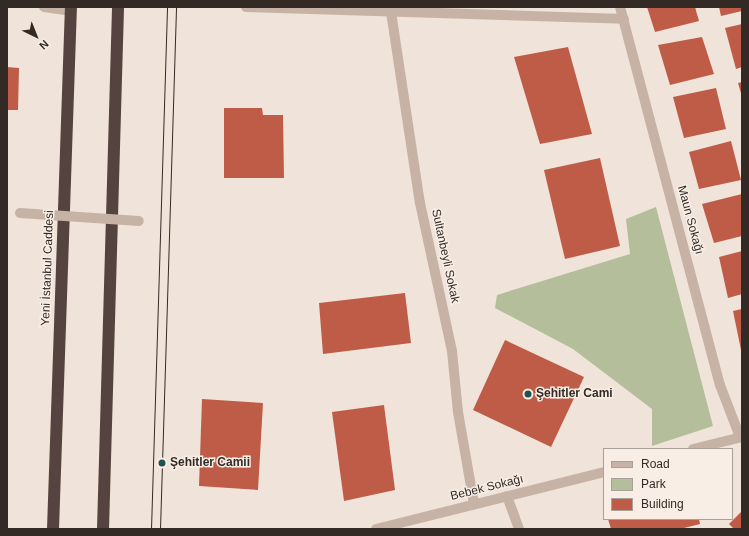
<!DOCTYPE html>
<html>
<head>
<meta charset="utf-8">
<style>
  body { margin:0 }
  #map { position:relative; width:749px; height:536px; overflow:hidden; background:#f0e3d9; font-family:Helvetica,sans-serif }
  div>[style] { position:absolute }
  .green>* { inset:0; background:#b4be9a }
  .building>* { inset:0; background:#bf5c47 }
  .minor>* { height:10px; margin:-5px; padding:0 5px; transform-origin:5px; border-radius:5px; background:#c7b3a6 }
  .highway>* { height:12px; margin:-6px; padding:0 6px; transform-origin:6px; border-radius:6px; background:#54433e }
  .tram>* { height:1px; margin:-0.5px; padding:0 0.5px; transform-origin:0.5px; border-radius:0.5px; background:#332a26 }
  .minor-bridge>* { height:10px; margin:-5px; padding:0 5px; transform-origin:5px; border-radius:5px; background:#c7b3a6 }
  .dots>* { width:11px; height:11px; translate:-50% -50%; box-sizing:border-box; border:2px solid #f8eee5; border-radius:50% }
  span { translate:-50% -50%; white-space:nowrap; text-align:center; line-height:1.15; -webkit-text-stroke:3px #f8eee5; paint-order:stroke }
  .street-label { font-size:12px; color:#332a26 }
  .poi-label { font-size:12px; color:#332a26; font-weight:700 }
  .left { translate:0 -50%; text-align:left }
  .frame { position:absolute; inset:0; border:8px solid #332a26; pointer-events:none }
  .legend { position:absolute; left:603px; top:448px; width:130px; height:72px; box-sizing:border-box; background:#f8eee5; border:1px solid #a9a099; margin:0; padding:5px 7px; list-style:none; font-size:12px; color:#332a26 }
  .legend li { display:flex; align-items:center; gap:8px; height:20px }
  .legend b { width:20px; border:1px solid #a9a099 }
  .north { position:absolute; left:16px; top:16px; width:40px; height:40px; -webkit-text-stroke:3px #f8eee5; paint-order:stroke; rotate:137deg; font-size:11px; font-weight:700; line-height:16px; text-align:center; color:#332a26 }
  .north::after { content:''; display:block; margin:auto; width:14px; height:18px; background:#332a26; clip-path:polygon(50% 0,100% 100%,50% 72%,0 100%) }
</style>
</head>
<body>
<div id="map">
  <div class="green">
    <i style="clip-path:polygon(656px 207px,713px 426px,652px 446px,652px 409px,573px 349px,495px 308px,497px 295px,630px 254px,626px 219px)"></i>
  </div>
  <div class="building">
    <i style="clip-path:polygon(647px 7px,695px 7px,699px 21px,655px 32px)"></i>
    <i style="clip-path:polygon(719px 7px,742px 7px,742px 11px,721px 16px)"></i>
    <i style="clip-path:polygon(742px 24px,742px 67px,736px 69px,725px 28px)"></i>
    <i style="clip-path:polygon(702px 37px,714px 74px,670px 85px,658px 45px)"></i>
    <i style="clip-path:polygon(568px 47px,592px 134px,540px 144px,514px 57px)"></i>
    <i style="clip-path:polygon(7px 67px,19px 68px,18px 110px,7px 110px)"></i>
    <i style="clip-path:polygon(742px 82px,742px 97px,738px 83px)"></i>
    <i style="clip-path:polygon(716px 88px,726px 129px,684px 138px,673px 97px)"></i>
    <i style="clip-path:polygon(224px 108px,262px 108px,263px 115px,283px 115px,284px 178px,224px 178px)"></i>
    <i style="clip-path:polygon(731px 141px,741px 180px,699px 189px,689px 152px)"></i>
    <i style="clip-path:polygon(600px 158px,620px 246px,565px 259px,544px 170px)"></i>
    <i style="clip-path:polygon(742px 194px,742px 236px,714px 243px,702px 204px)"></i>
    <i style="clip-path:polygon(742px 251px,742px 294px,728px 298px,719px 257px)"></i>
    <i style="clip-path:polygon(405px 293px,411px 343px,323px 354px,319px 303px)"></i>
    <i style="clip-path:polygon(742px 309px,742px 350px,741px 350px,733px 311px)"></i>
    <i style="clip-path:polygon(505px 340px,584px 377px,551px 447px,473px 410px)"></i>
    <i style="clip-path:polygon(202px 399px,263px 403px,258px 490px,199px 486px)"></i>
    <i style="clip-path:polygon(384px 405px,395px 490px,344px 501px,332px 412px)"></i>
    <i style="clip-path:polygon(742px 511px,742px 529px,734px 529px,729px 524px)"></i>
    <i style="clip-path:polygon(608px 519px,699px 519px,700px 524px,680px 529px,611px 529px)"></i>
  </div>
  <div class="minor">
    <i style="left:44px;top:7px;width:27px;rotate:8deg"></i>
    <i style="left:246px;top:7px;width:378px;rotate:1.8deg"></i>
    <i style="left:620px;top:7px;width:391px;rotate:75.2deg"></i>
    <i style="left:720px;top:385px;width:56px;rotate:69deg"></i>
    <i style="left:391px;top:12px;width:193px;rotate:81.4deg"></i>
    <i style="left:420px;top:203px;width:151px;rotate:77.8deg"></i>
    <i style="left:452px;top:351px;width:61px;rotate:84.4deg"></i>
    <i style="left:458px;top:412px;width:93px;rotate:80.1deg"></i>
    <i style="left:693px;top:449px;width:50px;rotate:-13.8deg"></i>
    <i style="left:507px;top:496px;width:35px;rotate:70deg"></i>
    <i style="left:376px;top:529px;width:235px;rotate:-14deg"></i>
  </div>
  <div class="highway">
    <i style="left:53px;top:529px;width:522px;rotate:-88.03deg"></i>
    <i style="left:103px;top:529px;width:522px;rotate:-88.35deg"></i>
  </div>
  <div class="tram">
    <i style="left:151px;top:529px;width:522px;rotate:-88.24deg"></i>
    <i style="left:160px;top:529px;width:522px;rotate:-88.24deg"></i>
  </div>
  <div class="minor-bridge">
    <i style="left:20px;top:213px;width:119px;rotate:3.8deg"></i>
  </div>
  <div class="dots">
    <i style="left:528px;top:394px;background:#1e5252"></i>
    <i style="left:162px;top:463px;background:#1e5252"></i>
  </div>
  <div class="street-label">
    <span style="left:690px;top:220px;rotate:75deg">Maun Sokağı</span>
    <span style="left:445px;top:256px;rotate:78deg">Sultanbeyli Sokak</span>
    <span style="left:48px;top:268px;rotate:-88deg">Yeni İstanbul Caddesi</span>
    <span style="left:487px;top:488px;rotate:-14deg">Bebek Sokağı</span>
  </div>
  <div class="poi-label">
    <span class="left" style="left:536px;top:394px">Şehitler Cami</span>
    <span class="left" style="left:170px;top:463px">Şehitler Camii</span>
  </div>
  <div class="frame"></div>
  <ul class="legend">
  <li><b style="height:5px;background:#c7b3a6"></b>Road</li>
  <li><b style="height:11px;background:#b4be9a"></b>Park</li>
  <li><b style="height:11px;background:#bf5c47"></b>Building</li>
  </ul>
  <div class="north">N</div>
</div>
</body>
</html>
